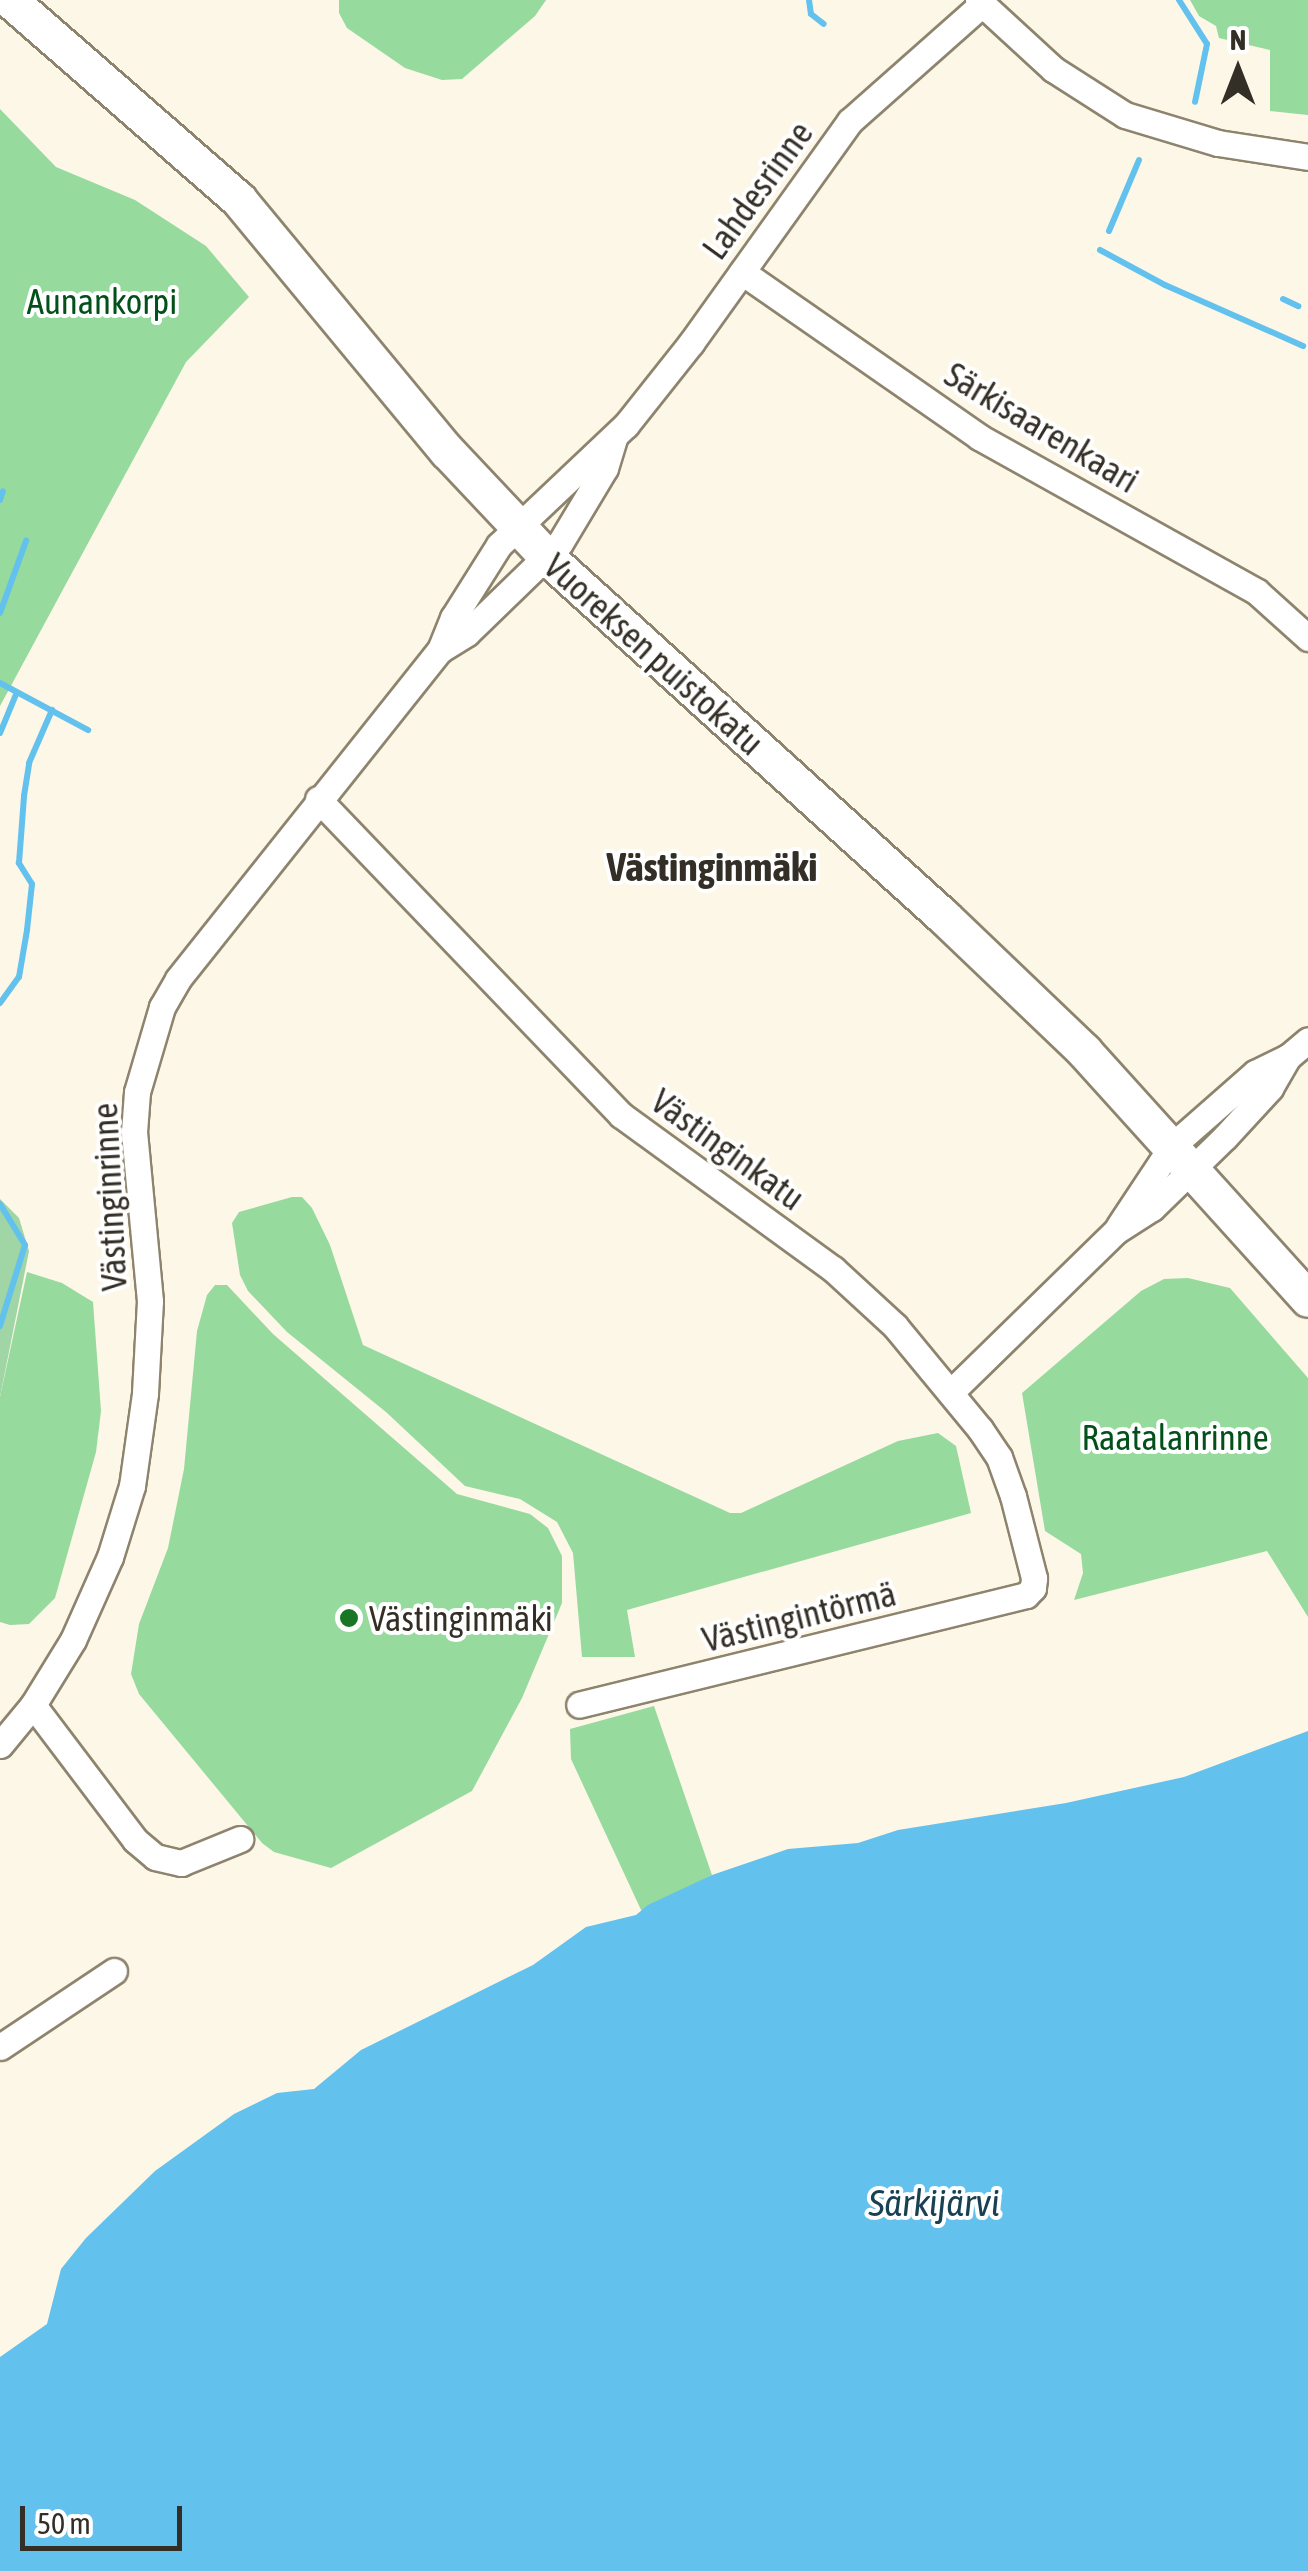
<!DOCTYPE html>
<html>
<head>
<meta charset="utf-8">
<style>
  body { margin:0 }
  #map { position:relative; width:1308px; height:2571px; overflow:hidden; background:#fdf7e8; font-family:"Asap Condensed",sans-serif }
  div>[style] { position:absolute }
  .green>* { inset:0; background:#a0d5a5 }
  .forest>* { inset:0; background:#96da9d }
  .water>* { inset:0; background:#63c1ed }
  .stream>* { height:6px; margin:-3px; padding:0 3px; transform-origin:3px; border-radius:3px; background:#63c1ed }
  .roads { filter:drop-shadow(2px 0 #8e846e) drop-shadow(-2px 0 #8e846e) drop-shadow(0 2px #8e846e) drop-shadow(0 -2px #8e846e) }
  .street>* { height:25px; margin:-12.5px; padding:0 12.5px; transform-origin:12.5px; border-radius:12.5px; background:#fff }
  .secondary>* { height:35px; margin:-17.5px; padding:0 17.5px; transform-origin:17.5px; border-radius:17.5px; background:#fff }
  .dots>* { width:28px; height:28px; translate:-50% -50%; box-sizing:border-box; border:5px solid #fff; border-radius:50% }
  span { translate:-50% -50%; white-space:nowrap; text-align:center; line-height:1.15; -webkit-text-stroke:8px #fff; paint-order:stroke }
  .street-label { font-size:35px; color:#332f26 }
  .park-label { font-size:35px; color:#02511a }
  .poi-label { font-size:35px; color:#332f26 }
  .left { translate:0 -50%; text-align:left }
  .water-label { font-size:38px; color:#184254; font-style:italic }
  .quarter-label { font-size:40px; color:#332f26; font-weight:700 }
  .north { position:absolute; left:1188px; top:20px; width:100px; height:100px; -webkit-text-stroke:8px #fff; paint-order:stroke; rotate:0deg; font-size:28px; font-weight:700; line-height:40px; text-align:center; color:#332f26 }
  .north::after { content:''; display:block; margin:auto; width:35px; height:45px; background:#332f26; clip-path:polygon(50% 0,100% 100%,50% 72%,0 100%) }
  .scale { position:absolute; left:20px; top:2506px; width:162px; height:45px; box-sizing:border-box; border:5px solid #332f26; border-top:0; padding-left:12px; font-size:30px; line-height:35px; white-space:nowrap; color:#332f26; -webkit-text-stroke:8px #fff; paint-order:stroke }
</style>
</head>
<body>
<div id="map">
  <div class="green">
    <i style="clip-path:polygon(0 1199px,19px 1218px,29px 1251px,0 1397px)"></i>
  </div>
  <div class="forest">
    <i style="clip-path:polygon(339px 0,546px 0,535px 16px,462px 79px,442px 80px,405px 68px,347px 28px,339px 13px)"></i>
    <i style="clip-path:polygon(1190px 0,1308px 0,1308px 115px,1270px 111px,1270px 50px,1219px 38px,1216px 26px,1199px 16px)"></i>
    <i style="clip-path:polygon(0 109px,56px 167px,135px 200px,206px 246px,249px 297px,186px 362px,0 706px)"></i>
    <i style="clip-path:polygon(292px 1197px,302px 1197px,312px 1208px,330px 1245px,363px 1345px,730px 1513px,741px 1513px,898px 1441px,938px 1433px,956px 1446px,971px 1513px,627px 1610px,635px 1657px,582px 1657px,573px 1553px,557px 1522px,520px 1499px,465px 1486px,386px 1412px,287px 1332px,248px 1291px,240px 1275px,232px 1223px,239px 1212px)"></i>
    <i style="clip-path:polygon(27px 1272px,62px 1283px,93px 1302px,101px 1411px,96px 1452px,55px 1598px,29px 1624px,10px 1625px,0 1622px,0 1397px)"></i>
    <i style="clip-path:polygon(1188px 1278px,1230px 1288px,1308px 1378px,1308px 1617px,1267px 1551px,1074px 1600px,1083px 1573px,1081px 1554px,1045px 1531px,1022px 1393px,1141px 1291px,1164px 1279px)"></i>
    <i style="clip-path:polygon(215px 1285px,227px 1285px,273px 1334px,457px 1494px,530px 1514px,548px 1528px,562px 1556px,562px 1603px,522px 1698px,472px 1791px,331px 1868px,274px 1852px,262px 1843px,139px 1694px,131px 1674px,139px 1624px,168px 1548px,184px 1469px,197px 1331px,207px 1295px)"></i>
    <i style="clip-path:polygon(654px 1706px,712px 1875px,642px 1912px,571px 1759px,570px 1729px)"></i>
  </div>
  <div class="water">
    <i style="clip-path:polygon(1308px 1731px,1308px 2571px,0 2571px,0 2357px,47px 2324px,61px 2269px,86px 2238px,155px 2171px,234px 2114px,277px 2093px,314px 2089px,361px 2050px,533px 1965px,586px 1927px,636px 1915px,648px 1905px,712px 1875px,788px 1849px,858px 1843px,898px 1830px,1066px 1803px,1184px 1777px)"></i>
  </div>
  <div class="stream">
    <i style="left:809px;top:0;width:14px;rotate:82deg"></i>
    <i style="left:811px;top:14px;width:16px;rotate:38deg"></i>
    <i style="left:1179px;top:0;width:52px;rotate:57.5deg"></i>
    <i style="left:1207px;top:44px;width:59px;rotate:101.7deg"></i>
    <i style="left:1109px;top:231px;width:77px;rotate:-67.1deg"></i>
    <i style="left:1100px;top:250px;width:74px;rotate:28.3deg"></i>
    <i style="left:1165px;top:285px;width:151px;rotate:23.8deg"></i>
    <i style="left:1283px;top:299px;width:17px;rotate:25deg"></i>
    <i style="left:0;top:500px;width:9px;rotate:-72deg"></i>
    <i style="left:0;top:613px;width:77px;rotate:-70.1deg"></i>
    <i style="left:0;top:683px;width:100px;rotate:28.1deg"></i>
    <i style="left:0;top:733px;width:44px;rotate:-67.5deg"></i>
    <i style="left:0;top:1003px;width:32px;rotate:-54deg"></i>
    <i style="left:19px;top:977px;width:48px;rotate:-80.3deg"></i>
    <i style="left:27px;top:930px;width:46px;rotate:-83.8deg"></i>
    <i style="left:32px;top:884px;width:25px;rotate:-122deg"></i>
    <i style="left:19px;top:863px;width:67px;rotate:-85.7deg"></i>
    <i style="left:24px;top:796px;width:33px;rotate:-81deg"></i>
    <i style="left:29px;top:763px;width:58px;rotate:-66.5deg"></i>
    <i style="left:0;top:1204px;width:48px;rotate:58.6deg"></i>
    <i style="left:25px;top:1245px;width:85px;rotate:107.2deg"></i>
  </div>
  <div class="roads">
    <div class="street">
      <i style="left:978px;top:0;width:102px;rotate:42.6deg"></i>
      <i style="left:1053px;top:69px;width:85px;rotate:32.6deg"></i>
      <i style="left:1125px;top:115px;width:97px;rotate:16.8deg"></i>
      <i style="left:1218px;top:143px;width:91px;rotate:8.8deg"></i>
      <i style="left:742px;top:272px;width:289px;rotate:34.8deg"></i>
      <i style="left:979px;top:437px;width:318px;rotate:29.1deg"></i>
      <i style="left:1257px;top:592px;width:69px;rotate:42deg"></i>
      <i style="left:440px;top:650px;width:32px;rotate:-32deg"></i>
      <i style="left:467px;top:633px;width:129px;rotate:-44.1deg"></i>
      <i style="left:560px;top:543px;width:87px;rotate:-59deg"></i>
      <i style="left:605px;top:468px;width:31px;rotate:-73deg"></i>
      <i style="left:318px;top:799px;width:438px;rotate:46.2deg"></i>
      <i style="left:621px;top:1115px;width:262px;rotate:36deg"></i>
      <i style="left:833px;top:1269px;width:84px;rotate:42.6deg"></i>
      <i style="left:895px;top:1326px;width:134px;rotate:50.5deg"></i>
      <i style="left:980px;top:1429px;width:34px;rotate:56deg"></i>
      <i style="left:999px;top:1457px;width:41px;rotate:70.3deg"></i>
      <i style="left:1013px;top:1496px;width:85px;rotate:75.6deg"></i>
      <i style="left:1034px;top:1578px;width:10px;rotate:96deg"></i>
      <i style="left:1033px;top:1588px;width:10px;rotate:135deg"></i>
      <i style="left:1026px;top:1595px;width:460px;rotate:166.2deg"></i>
      <i style="left:1119px;top:1226px;width:96px;rotate:-56.5deg"></i>
      <i style="left:1172px;top:1146px;width:111px;rotate:-41.3deg"></i>
      <i style="left:1255px;top:1073px;width:37px;rotate:-26deg"></i>
      <i style="left:1288px;top:1057px;width:26px;rotate:-40deg"></i>
      <i style="left:952px;top:1391px;width:229px;rotate:-44.3deg"></i>
      <i style="left:1116px;top:1231px;width:43px;rotate:-32.6deg"></i>
      <i style="left:1152px;top:1208px;width:102px;rotate:-44.2deg"></i>
      <i style="left:1225px;top:1137px;width:67px;rotate:-47.4deg"></i>
      <i style="left:1270px;top:1088px;width:36px;rotate:-60deg"></i>
      <i style="left:33px;top:1705px;width:169px;rotate:52.9deg"></i>
      <i style="left:135px;top:1840px;width:26px;rotate:40deg"></i>
      <i style="left:155px;top:1857px;width:27px;rotate:13deg"></i>
      <i style="left:181px;top:1863px;width:64px;rotate:-22.1deg"></i>
      <i style="left:0;top:1745px;width:52px;rotate:-50.5deg"></i>
      <i style="left:33px;top:1705px;width:76px;rotate:-58.4deg"></i>
      <i style="left:73px;top:1640px;width:91px;rotate:-66deg"></i>
      <i style="left:110px;top:1557px;width:74px;rotate:-72.8deg"></i>
      <i style="left:132px;top:1486px;width:94px;rotate:-82deg"></i>
      <i style="left:145px;top:1393px;width:92px;rotate:-86.9deg"></i>
      <i style="left:150px;top:1301px;width:170px;rotate:-95.4deg"></i>
      <i style="left:134px;top:1132px;width:40px;rotate:-85.7deg"></i>
      <i style="left:137px;top:1092px;width:89px;rotate:-73.6deg"></i>
      <i style="left:162px;top:1007px;width:32px;rotate:-60deg"></i>
      <i style="left:178px;top:979px;width:421px;rotate:-51.5deg"></i>
      <i style="left:440px;top:650px;width:35px;rotate:-68deg"></i>
      <i style="left:453px;top:618px;width:86px;rotate:-57.8deg"></i>
      <i style="left:499px;top:545px;width:175px;rotate:-43.4deg"></i>
      <i style="left:626px;top:425px;width:105px;rotate:-51.6deg"></i>
      <i style="left:691px;top:343px;width:273px;rotate:-54.4deg"></i>
      <i style="left:850px;top:121px;width:175px;rotate:-41.5deg"></i>
      <i style="left:0;top:2047px;width:137px;rotate:-33.7deg"></i>
    </div>
    <div class="secondary">
      <i style="left:10px;top:0;width:304px;rotate:41.1deg"></i>
      <i style="left:239px;top:200px;width:326px;rotate:50.4deg"></i>
      <i style="left:447px;top:451px;width:146px;rotate:46.7deg"></i>
      <i style="left:547px;top:557px;width:536px;rotate:42.2deg"></i>
      <i style="left:944px;top:917px;width:194px;rotate:43.7deg"></i>
      <i style="left:1084px;top:1051px;width:334px;rotate:47.9deg"></i>
    </div>
  </div>
  <div class="dots">
    <i style="left:349px;top:1618px;background:#187625"></i>
  </div>
  <div class="street-label">
    <span style="left:757px;top:190px;rotate:-54deg">Lahdesrinne</span>
    <span style="left:1042px;top:427px;rotate:31deg">Särkisaarenkaari</span>
    <span style="left:654px;top:654px;rotate:42deg">Vuoreksen puistokatu</span>
    <span style="left:728px;top:1149px;rotate:36deg">Västinginkatu</span>
    <span style="left:109px;top:1197px;rotate:-93deg">Västinginrinne</span>
    <span style="left:799px;top:1616px;rotate:-14deg">Västingintörmä</span>
  </div>
  <div class="park-label">
    <span style="left:102px;top:301px">Aunankorpi</span>
    <span style="left:1175px;top:1437px">Raatalanrinne</span>
  </div>
  <div class="poi-label">
    <span class="left" style="left:369px;top:1618px">Västinginmäki</span>
  </div>
  <div class="water-label">
    <span style="left:934px;top:2203px">Särkijärvi</span>
  </div>
  <div class="quarter-label">
    <span style="left:712px;top:867px">Västinginmäki</span>
  </div>
  <div class="north">N</div>
  <div class="scale">50 m</div>
</div>
</body>
</html>
